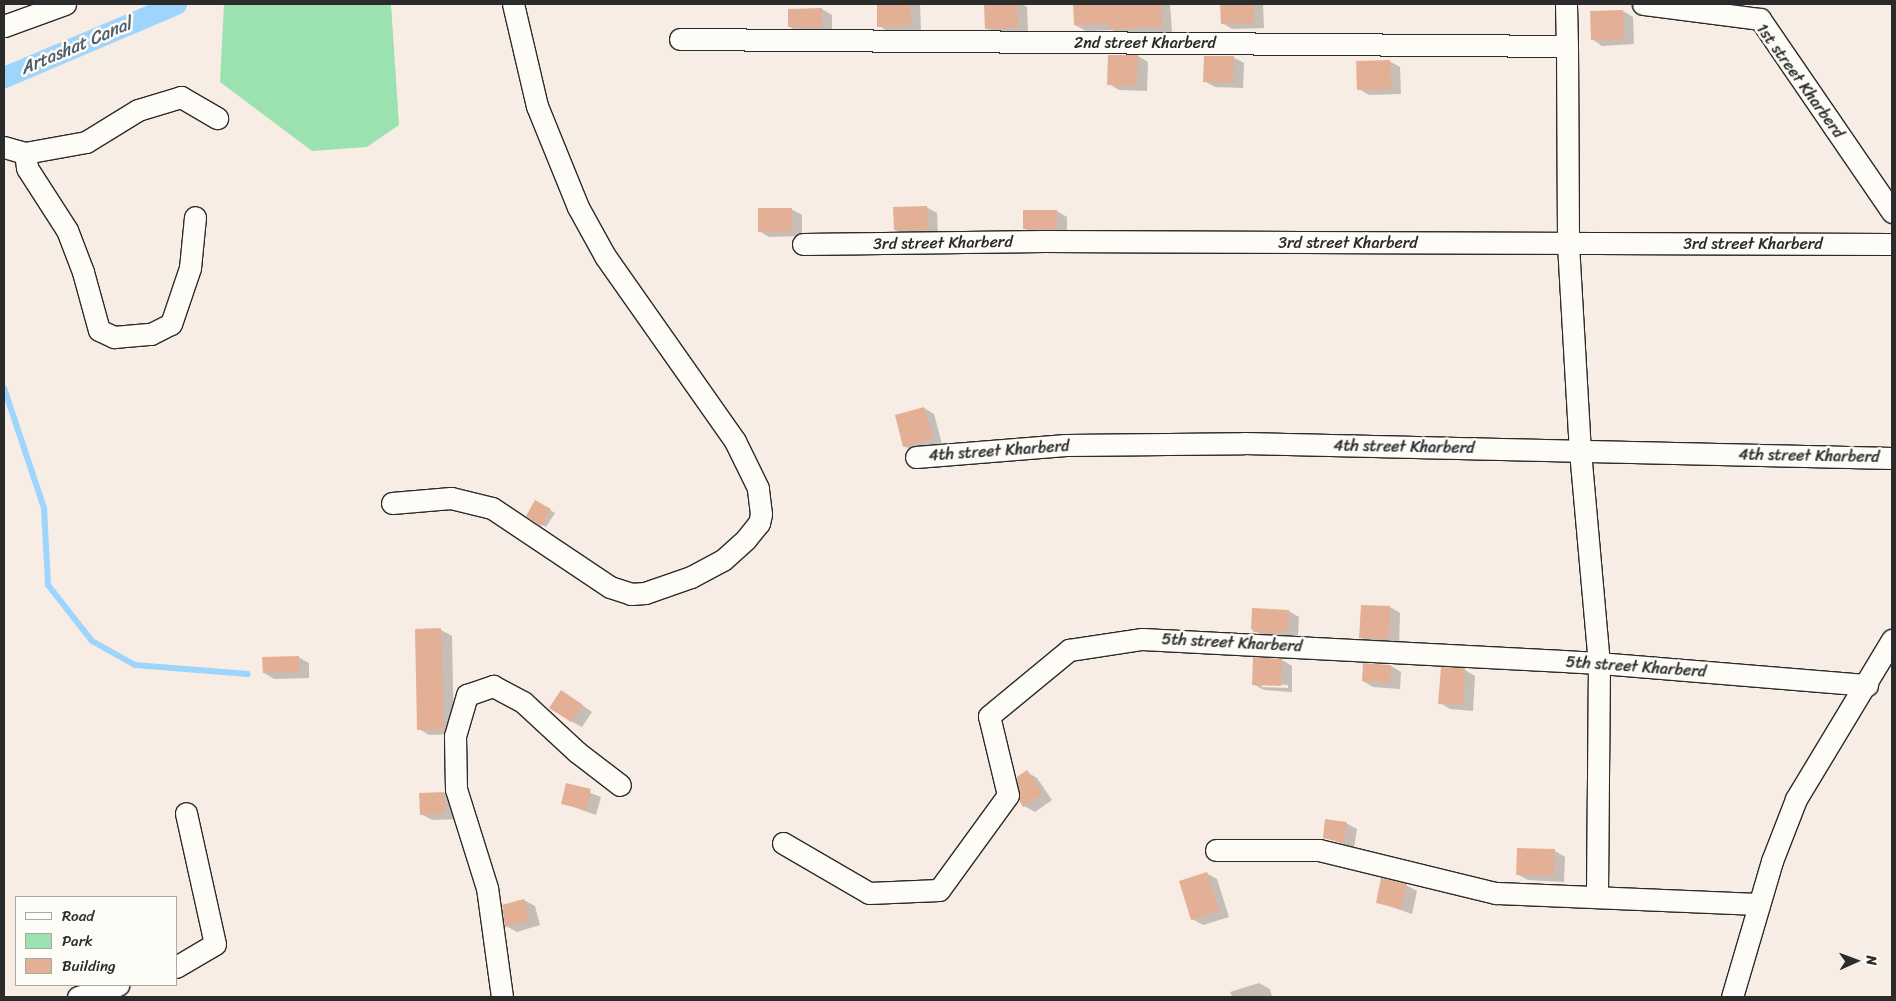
<!DOCTYPE html>
<html>
<head>
<meta charset="utf-8">
<style>
  body { margin:0 }
  #map { position:relative; width:1896px; height:1001px; overflow:hidden; background:#f8ede4; font-family:Sriracha,sans-serif }
  div>[style] { position:absolute }
  .green>* { inset:0; background:#9be2b0 }
  .shadow>* { inset:0; background:#0003 }
  .stream>* { height:6px; margin:-3px; padding:0 3px; transform-origin:3px; border-radius:3px; background:#9ed5fd }
  .canal>* { height:21px; margin:-10.5px; padding:0 10.5px; transform-origin:10.5px; border-radius:10.5px; background:#9ed5fd }
  .building>* { inset:0; background:#e3b096 }
  .roads { filter:drop-shadow(1px 0 #2b2b2b) drop-shadow(-1px 0 #2b2b2b) drop-shadow(0 1px #2b2b2b) drop-shadow(0 -1px #2b2b2b) }
  .minor>* { height:21px; margin:-10.5px; padding:0 10.5px; transform-origin:10.5px; border-radius:10.5px; background:#fdfcf7 }
  span { translate:-50% -50%; white-space:nowrap; text-align:center; line-height:1.15; -webkit-text-stroke:5px #fdfcf7; paint-order:stroke }
  .street-label { font-size:16px; color:#2b2b2b }
  .water-label { font-size:18px; color:#4e5e6a; font-style:italic }
  .frame { position:absolute; inset:0; border:5px solid #2b2b2b; pointer-events:none }
  .legend { position:absolute; left:15px; top:896px; width:162px; height:90px; box-sizing:border-box; background:#fdfcf7; border:1px solid #a9a8a5; margin:0; padding:6px 9px; list-style:none; font-size:15px; color:#2b2b2b }
  .legend li { display:flex; align-items:center; gap:10px; height:25px }
  .legend b { width:25px; border:1px solid #a9a8a5 }
  .north { position:absolute; left:1831px; top:936px; width:50px; height:50px; -webkit-text-stroke:4px #fdfcf7; paint-order:stroke; rotate:88deg; font-size:14px; font-weight:700; line-height:20px; text-align:center; color:#2b2b2b }
  .north::after { content:''; display:block; margin:auto; width:18px; height:22px; background:#2b2b2b; clip-path:polygon(50% 0,100% 100%,50% 72%,0 100%) }
</style>
</head>
<body>
<div id="map">
  <div class="green">
    <i style="clip-path:polygon(224px 4px,391px 4px,399px 125px,367px 147px,312px 151px,220px 82px)"></i>
  </div>
  <div class="shadow">
    <i style="clip-path:polygon(878px 4px,920px 4px,921px 31px,889px 32px,879px 26px)"></i>
    <i style="clip-path:polygon(985px 4px,1022px 4px,1027px 7px,1028px 34px,996px 34px,986px 28px)"></i>
    <i style="clip-path:polygon(1075px 4px,1170px 4px,1172px 32px,1121px 35px,1112px 30px,1086px 31px,1075px 25px)"></i>
    <i style="clip-path:polygon(1221px 4px,1263px 4px,1264px 28px,1232px 29px,1222px 23px)"></i>
    <i style="clip-path:polygon(822px 9px,832px 15px,832px 33px,800px 33px,790px 27px)"></i>
    <i style="clip-path:polygon(1623px 11px,1633px 17px,1634px 44px,1602px 46px,1592px 39px)"></i>
    <i style="clip-path:polygon(1138px 56px,1148px 62px,1147px 91px,1119px 90px,1109px 84px)"></i>
    <i style="clip-path:polygon(1233px 57px,1244px 63px,1243px 88px,1215px 87px,1204px 81px)"></i>
    <i style="clip-path:polygon(1389px 61px,1400px 67px,1401px 94px,1369px 95px,1359px 89px)"></i>
    <i style="clip-path:polygon(926px 207px,937px 213px,938px 235px,906px 236px,895px 230px)"></i>
    <i style="clip-path:polygon(791px 209px,802px 215px,802px 236px,769px 237px,759px 231px)"></i>
    <i style="clip-path:polygon(1057px 211px,1067px 217px,1067px 234px,1035px 234px,1024px 228px)"></i>
    <i style="clip-path:polygon(924px 408px,934px 414px,942px 444px,915px 452px,904px 446px)"></i>
    <i style="clip-path:polygon(535px 501px,555px 513px,546px 527px,542px 525px)"></i>
    <i style="clip-path:polygon(1390px 607px,1400px 613px,1399px 645px,1371px 643px,1360px 637px)"></i>
    <i style="clip-path:polygon(1289px 611px,1299px 617px,1298px 636px,1294px 635px,1293px 639px,1266px 638px,1255px 631px)"></i>
    <i style="clip-path:polygon(441px 630px,452px 636px,454px 734px,429px 735px,419px 729px,416px 631px)"></i>
    <i style="clip-path:polygon(298px 657px,309px 663px,309px 678px,274px 679px,264px 673px)"></i>
    <i style="clip-path:polygon(evenodd,1254px 659px,1282px 660px,1292px 666px,1292px 692px,1264px 690px,1253px 684px,1254px 659px,1262px 684px,1288px 685px,1288px 688px,1262px 687px,1262px 684px)"></i>
    <i style="clip-path:polygon(1391px 666px,1401px 672px,1400px 689px,1373px 687px,1363px 681px)"></i>
    <i style="clip-path:polygon(1465px 670px,1475px 676px,1473px 711px,1450px 709px,1440px 703px)"></i>
    <i style="clip-path:polygon(572px 698px,592px 712px,582px 727px,571px 721px)"></i>
    <i style="clip-path:polygon(1027px 772px,1037px 778px,1052px 800px,1035px 812px,1024px 806px)"></i>
    <i style="clip-path:polygon(567px 784px,601px 797px,596px 815px,562px 803px)"></i>
    <i style="clip-path:polygon(444px 793px,454px 800px,456px 819px,432px 820px,421px 814px)"></i>
    <i style="clip-path:polygon(1346px 823px,1357px 829px,1354px 848px,1324px 837px)"></i>
    <i style="clip-path:polygon(1555px 851px,1565px 857px,1564px 882px,1528px 880px,1517px 874px)"></i>
    <i style="clip-path:polygon(1206px 873px,1217px 879px,1229px 917px,1203px 925px,1192px 919px)"></i>
    <i style="clip-path:polygon(1406px 885px,1417px 891px,1412px 914px,1377px 902px)"></i>
    <i style="clip-path:polygon(524px 900px,535px 906px,540px 925px,517px 932px,506px 926px)"></i>
    <i style="clip-path:polygon(1259px 983px,1270px 989px,1272px 997px,1232px 997px,1230px 992px)"></i>
  </div>
  <div class="stream">
    <i style="left:4px;top:388px;width:126px;rotate:71.6deg"></i>
    <i style="left:44px;top:508px;width:77px;rotate:87deg"></i>
    <i style="left:48px;top:585px;width:71px;rotate:51.8deg"></i>
    <i style="left:92px;top:641px;width:49px;rotate:29.2deg"></i>
    <i style="left:135px;top:665px;width:113px;rotate:4.6deg"></i>
  </div>
  <div class="canal">
    <i style="left:4px;top:77px;width:187px;rotate:-23deg"></i>
  </div>
  <div class="building">
    <i style="clip-path:polygon(877px 4px,910px 4px,911px 26px,877px 27px)"></i>
    <i style="clip-path:polygon(984px 4px,1017px 4px,1018px 28px,985px 29px)"></i>
    <i style="clip-path:polygon(1073px 4px,1161px 4px,1162px 26px,1109px 30px,1110px 24px,1074px 25px)"></i>
    <i style="clip-path:polygon(1220px 4px,1254px 4px,1254px 23px,1221px 24px)"></i>
    <i style="clip-path:polygon(822px 8px,822px 28px,788px 27px,788px 9px)"></i>
    <i style="clip-path:polygon(1623px 10px,1624px 39px,1591px 40px,1590px 11px)"></i>
    <i style="clip-path:polygon(1108px 55px,1138px 55px,1137px 86px,1107px 85px)"></i>
    <i style="clip-path:polygon(1204px 56px,1234px 56px,1233px 83px,1203px 82px)"></i>
    <i style="clip-path:polygon(1390px 60px,1391px 89px,1357px 90px,1356px 61px)"></i>
    <i style="clip-path:polygon(927px 206px,928px 230px,894px 230px,893px 207px)"></i>
    <i style="clip-path:polygon(758px 208px,792px 208px,792px 231px,758px 232px)"></i>
    <i style="clip-path:polygon(1023px 210px,1057px 210px,1057px 229px,1023px 229px)"></i>
    <i style="clip-path:polygon(924px 407px,933px 439px,903px 447px,895px 415px)"></i>
    <i style="clip-path:polygon(535px 500px,551px 509px,541px 526px,526px 516px)"></i>
    <i style="clip-path:polygon(1361px 605px,1390px 606px,1389px 639px,1359px 638px)"></i>
    <i style="clip-path:polygon(1252px 608px,1289px 610px,1288px 630px,1283px 630px,1283px 634px,1254px 632px,1251px 628px)"></i>
    <i style="clip-path:polygon(441px 628px,444px 729px,417px 730px,415px 629px)"></i>
    <i style="clip-path:polygon(299px 656px,299px 672px,263px 673px,262px 657px)"></i>
    <i style="clip-path:polygon(1253px 657px,1282px 659px,1281px 686px,1252px 685px)"></i>
    <i style="clip-path:polygon(1363px 663px,1391px 665px,1390px 683px,1362px 681px)"></i>
    <i style="clip-path:polygon(1441px 667px,1465px 668px,1463px 705px,1438px 704px)"></i>
    <i style="clip-path:polygon(561px 690px,583px 705px,571px 722px,549px 708px)"></i>
    <i style="clip-path:polygon(1027px 770px,1043px 793px,1023px 807px,1019px 800px,1017px 777px)"></i>
    <i style="clip-path:polygon(566px 783px,591px 789px,586px 810px,561px 804px)"></i>
    <i style="clip-path:polygon(444px 792px,446px 813px,420px 815px,419px 793px)"></i>
    <i style="clip-path:polygon(1325px 819px,1347px 822px,1344px 843px,1323px 838px)"></i>
    <i style="clip-path:polygon(1517px 848px,1555px 849px,1554px 876px,1516px 875px)"></i>
    <i style="clip-path:polygon(1207px 872px,1219px 911px,1191px 920px,1179px 881px)"></i>
    <i style="clip-path:polygon(1381px 878px,1407px 884px,1401px 909px,1376px 903px)"></i>
    <i style="clip-path:polygon(524px 899px,530px 920px,505px 927px,502px 905px)"></i>
  </div>
  <div class="roads">
    <div class="minor">
      <i style="left:1643px;top:4px;width:118px;rotate:7.3deg"></i>
      <i style="left:1760px;top:19px;width:234px;rotate:55.6deg"></i>
      <i style="left:4px;top:26px;width:65px;rotate:-19.8deg"></i>
      <i style="left:680px;top:39px;width:887px;rotate:0.45deg"></i>
      <i style="left:1567px;top:46px;width:42px;rotate:-91.4deg"></i>
      <i style="left:1567px;top:46px;width:198px;rotate:89.7deg"></i>
      <i style="left:1568px;top:244px;width:207px;rotate:86.7deg"></i>
      <i style="left:1580px;top:451px;width:213px;rotate:84.9deg"></i>
      <i style="left:1599px;top:663px;width:234px;rotate:90.5deg"></i>
      <i style="left:4px;top:147px;width:22px;rotate:16deg"></i>
      <i style="left:25px;top:153px;width:62px;rotate:-10.2deg"></i>
      <i style="left:86px;top:142px;width:61px;rotate:-31.6deg"></i>
      <i style="left:138px;top:110px;width:45px;rotate:-16.8deg"></i>
      <i style="left:181px;top:97px;width:42px;rotate:30.3deg"></i>
      <i style="left:25px;top:153px;width:15px;rotate:82deg"></i>
      <i style="left:27px;top:168px;width:74px;rotate:57.2deg"></i>
      <i style="left:67px;top:230px;width:45px;rotate:69.1deg"></i>
      <i style="left:83px;top:272px;width:60px;rotate:74.6deg"></i>
      <i style="left:99px;top:330px;width:17px;rotate:25deg"></i>
      <i style="left:114px;top:337px;width:37px;rotate:-5deg"></i>
      <i style="left:151px;top:334px;width:22px;rotate:-27deg"></i>
      <i style="left:171px;top:324px;width:59px;rotate:-71.3deg"></i>
      <i style="left:190px;top:268px;width:51px;rotate:-84.4deg"></i>
      <i style="left:803px;top:244px;width:241px;rotate:-0.7deg"></i>
      <i style="left:1044px;top:241px;width:848px;rotate:0.2deg"></i>
      <i style="left:916px;top:457px;width:150px;rotate:-4.6deg"></i>
      <i style="left:1066px;top:445px;width:178px;rotate:-0.6deg"></i>
      <i style="left:1244px;top:443px;width:648px;rotate:1.33deg"></i>
      <i style="left:392px;top:503px;width:59px;rotate:-4.8deg"></i>
      <i style="left:451px;top:498px;width:42px;rotate:13.7deg"></i>
      <i style="left:492px;top:508px;width:142px;rotate:33.8deg"></i>
      <i style="left:610px;top:587px;width:22px;rotate:18deg"></i>
      <i style="left:631px;top:594px;width:14px;rotate:-4deg"></i>
      <i style="left:645px;top:593px;width:49px;rotate:-19.2deg"></i>
      <i style="left:691px;top:577px;width:36px;rotate:-28deg"></i>
      <i style="left:723px;top:560px;width:31px;rotate:-42deg"></i>
      <i style="left:746px;top:539px;width:21px;rotate:-51deg"></i>
      <i style="left:759px;top:523px;width:9px;rotate:-77deg"></i>
      <i style="left:761px;top:514px;width:26px;rotate:-97deg"></i>
      <i style="left:758px;top:488px;width:52px;rotate:-116.1deg"></i>
      <i style="left:735px;top:441px;width:226px;rotate:-125.1deg"></i>
      <i style="left:605px;top:256px;width:56px;rotate:-118.9deg"></i>
      <i style="left:578px;top:207px;width:109px;rotate:-112.1deg"></i>
      <i style="left:537px;top:106px;width:105px;rotate:-103.2deg"></i>
      <i style="left:783px;top:843px;width:99px;rotate:30.2deg"></i>
      <i style="left:869px;top:893px;width:70px;rotate:-2.5deg"></i>
      <i style="left:939px;top:890px;width:117px;rotate:-54deg"></i>
      <i style="left:1008px;top:795px;width:81px;rotate:-103.5deg"></i>
      <i style="left:989px;top:716px;width:104px;rotate:-39.5deg"></i>
      <i style="left:1069px;top:650px;width:74px;rotate:-8.6deg"></i>
      <i style="left:1142px;top:639px;width:458px;rotate:3deg"></i>
      <i style="left:1599px;top:663px;width:269px;rotate:4.7deg"></i>
      <i style="left:1216px;top:850px;width:103px"></i>
      <i style="left:1319px;top:850px;width:182px;rotate:13.7deg"></i>
      <i style="left:1496px;top:893px;width:263px;rotate:2.4deg"></i>
      <i style="left:176px;top:967px;width:45px;rotate:-30.5deg"></i>
      <i style="left:215px;top:944px;width:134px;rotate:-102.5deg"></i>
      <i style="left:78px;top:997px;width:42px;rotate:-16.7deg"></i>
      <i style="left:502px;top:997px;width:110px;rotate:-97.8deg"></i>
      <i style="left:487px;top:888px;width:104px;rotate:-107.4deg"></i>
      <i style="left:456px;top:789px;width:53px;rotate:-91.1deg"></i>
      <i style="left:455px;top:736px;width:43px;rotate:-73.7deg"></i>
      <i style="left:467px;top:695px;width:28px;rotate:-19deg"></i>
      <i style="left:493px;top:686px;width:34px;rotate:28deg"></i>
      <i style="left:523px;top:702px;width:74px;rotate:42.8deg"></i>
      <i style="left:577px;top:752px;width:54px;rotate:37.5deg"></i>
      <i style="left:1732px;top:997px;width:142px;rotate:-73.6deg"></i>
      <i style="left:1772px;top:861px;width:66px;rotate:-68.8deg"></i>
      <i style="left:1796px;top:799px;width:186px;rotate:-58.9deg"></i>
    </div>
  </div>
  <div class="street-label">
    <span style="left:1145px;top:43px">2nd street Kharberd</span>
    <span style="left:1800px;top:81px;rotate:54deg">1st street Kharberd</span>
    <span style="left:943px;top:243px;rotate:-1deg">3rd street Kharberd</span>
    <span style="left:1348px;top:243px">3rd street Kharberd</span>
    <span style="left:1753px;top:244px">3rd street Kharberd</span>
    <span style="left:1404px;top:447px;rotate:1deg">4th street Kharberd</span>
    <span style="left:999px;top:451px;rotate:-4deg">4th street Kharberd</span>
    <span style="left:1809px;top:456px;rotate:1deg">4th street Kharberd</span>
    <span style="left:1232px;top:643px;rotate:3deg">5th street Kharberd</span>
    <span style="left:1636px;top:667px;rotate:4deg">5th street Kharberd</span>
  </div>
  <div class="water-label">
    <span style="left:76px;top:46px;rotate:-23deg">Artashat Canal</span>
  </div>
  <div class="frame"></div>
  <ul class="legend">
  <li><b style="height:6px;background:#fdfcf7"></b>Road</li>
  <li><b style="height:14px;background:#9be2b0"></b>Park</li>
  <li><b style="height:14px;background:#e3b096"></b>Building</li>
  </ul>
  <div class="north">N</div>
</div>
</body>
</html>
